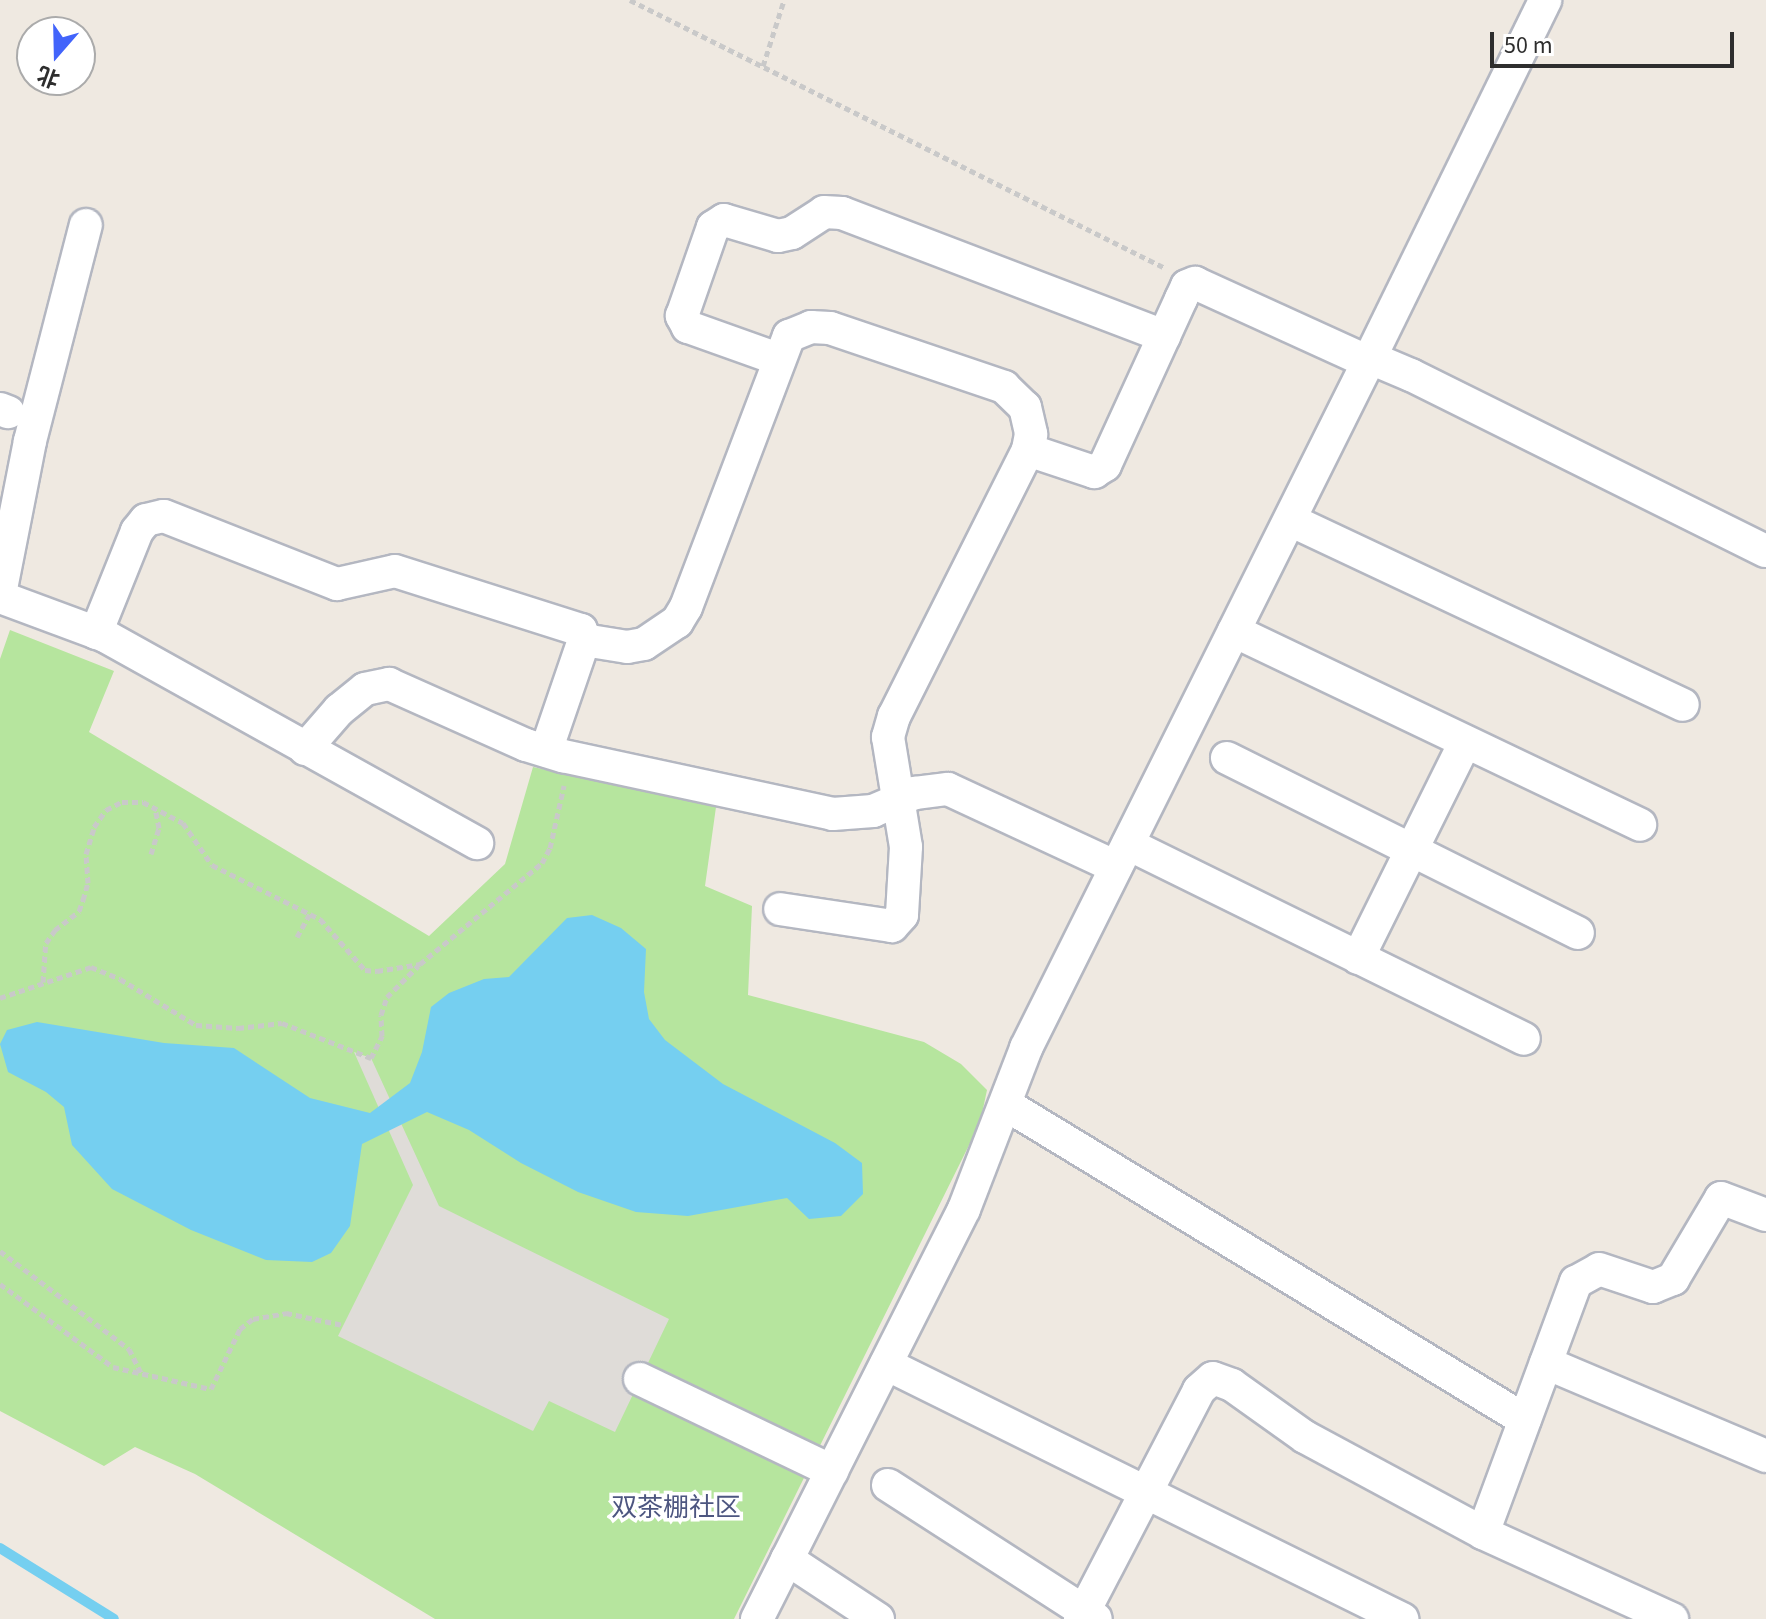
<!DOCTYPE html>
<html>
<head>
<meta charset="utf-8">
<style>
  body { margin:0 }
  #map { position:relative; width:1766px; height:1619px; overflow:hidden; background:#efe9e1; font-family:"Source Sans 3","Noto Sans SC",sans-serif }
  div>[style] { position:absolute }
  .green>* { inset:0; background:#b6e59e }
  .plaza>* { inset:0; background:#dfdcd8 }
  .water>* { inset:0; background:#75cff0 }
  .stream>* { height:10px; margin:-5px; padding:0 5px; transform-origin:5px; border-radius:5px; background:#75cff0 }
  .path>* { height:5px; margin-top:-2.5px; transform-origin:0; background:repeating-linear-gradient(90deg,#c9c9c9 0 6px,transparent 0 10px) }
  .roads { filter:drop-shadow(2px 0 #b4b7c1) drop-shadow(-2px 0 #b4b7c1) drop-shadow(0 2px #b4b7c1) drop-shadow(0 -2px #b4b7c1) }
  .minor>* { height:32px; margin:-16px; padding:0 16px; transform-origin:16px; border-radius:16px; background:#fff }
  span { translate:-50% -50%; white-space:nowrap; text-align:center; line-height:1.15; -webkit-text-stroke:7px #fff; paint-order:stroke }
  .quarter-label { font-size:26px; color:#4d5680 }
  .north { position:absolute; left:16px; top:16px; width:80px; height:80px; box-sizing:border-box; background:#fff; border:2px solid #ababab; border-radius:50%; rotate:200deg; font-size:22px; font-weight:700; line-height:32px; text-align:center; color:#2e2e2e }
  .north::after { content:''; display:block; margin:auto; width:28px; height:36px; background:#4264fb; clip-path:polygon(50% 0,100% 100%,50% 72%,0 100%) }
  .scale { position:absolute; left:1490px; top:32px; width:244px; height:36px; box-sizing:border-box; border:4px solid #2e2e2e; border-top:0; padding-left:10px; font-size:24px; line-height:28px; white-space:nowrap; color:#2e2e2e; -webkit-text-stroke:6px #fff; paint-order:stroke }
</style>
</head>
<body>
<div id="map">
  <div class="green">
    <i style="clip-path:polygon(10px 630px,114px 671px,89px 732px,429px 936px,505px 864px,533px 767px,716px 807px,705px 886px,752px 906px,748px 995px,924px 1042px,961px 1064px,987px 1090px,980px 1123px,734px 1619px,435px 1619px,195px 1474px,135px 1447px,104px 1466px,0 1411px,0 659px)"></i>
  </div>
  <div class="plaza">
    <i style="clip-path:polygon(354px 1052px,371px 1058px,439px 1206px,669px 1319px,615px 1432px,549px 1401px,533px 1431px,338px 1336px,413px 1185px)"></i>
  </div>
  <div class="water">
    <i style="clip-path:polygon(592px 915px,621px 928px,646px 949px,644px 992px,649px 1019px,665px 1040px,723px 1084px,835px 1143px,862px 1163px,863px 1194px,841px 1216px,809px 1219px,787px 1198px,688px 1216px,636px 1212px,578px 1192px,521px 1163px,469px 1130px,427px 1112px,362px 1144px,350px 1226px,331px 1253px,312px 1262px,266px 1260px,191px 1230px,112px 1189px,72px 1145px,64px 1107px,46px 1092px,8px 1072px,0 1044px,7px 1030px,37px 1022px,164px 1043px,234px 1048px,310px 1098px,370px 1113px,410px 1083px,422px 1052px,431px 1007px,449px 993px,484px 979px,509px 977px,567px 918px)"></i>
  </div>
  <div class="stream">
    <i style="left:0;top:1548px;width:134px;rotate:31.9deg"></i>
  </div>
  <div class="path">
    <i style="left:630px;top:0;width:598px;rotate:26.61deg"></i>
    <i style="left:763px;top:66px;width:69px;rotate:-72.3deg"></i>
    <i style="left:151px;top:854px;width:27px;rotate:-73deg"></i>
    <i style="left:159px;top:828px;width:20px;rotate:-101deg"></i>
    <i style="left:297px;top:937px;width:26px;rotate:-61deg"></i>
    <i style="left:43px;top:982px;width:39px;rotate:-86deg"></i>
    <i style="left:46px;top:943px;width:16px;rotate:-55deg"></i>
    <i style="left:55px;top:930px;width:31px;rotate:-38deg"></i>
    <i style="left:79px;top:911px;width:12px;rotate:-70deg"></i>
    <i style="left:83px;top:900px;width:18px;rotate:-74deg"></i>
    <i style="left:88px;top:883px;width:29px;rotate:-94deg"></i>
    <i style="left:86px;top:854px;width:28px;rotate:-73deg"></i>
    <i style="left:94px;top:827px;width:21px;rotate:-55deg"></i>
    <i style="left:106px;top:810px;width:18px;rotate:-27deg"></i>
    <i style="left:122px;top:802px;width:21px"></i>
    <i style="left:143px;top:802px;width:45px;rotate:27.7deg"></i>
    <i style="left:183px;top:823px;width:51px;rotate:55.4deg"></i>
    <i style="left:212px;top:865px;width:121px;rotate:26.6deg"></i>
    <i style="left:320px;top:919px;width:68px;rotate:48.6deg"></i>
    <i style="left:365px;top:970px;width:12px;rotate:5deg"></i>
    <i style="left:377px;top:971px;width:44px;rotate:-9.2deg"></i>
    <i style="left:420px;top:964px;width:158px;rotate:-39.6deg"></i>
    <i style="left:542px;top:863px;width:17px;rotate:-62deg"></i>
    <i style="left:550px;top:848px;width:64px;rotate:-77.3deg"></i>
    <i style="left:0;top:998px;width:96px;rotate:-18.8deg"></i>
    <i style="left:91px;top:967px;width:31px;rotate:22deg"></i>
    <i style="left:120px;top:979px;width:89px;rotate:31.2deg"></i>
    <i style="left:196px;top:1025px;width:42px;rotate:4.1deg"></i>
    <i style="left:238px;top:1028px;width:44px;rotate:-6.5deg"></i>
    <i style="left:282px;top:1023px;width:96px;rotate:21.5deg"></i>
    <i style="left:371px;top:1058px;width:25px;rotate:-63deg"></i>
    <i style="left:382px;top:1036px;width:21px;rotate:-93deg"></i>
    <i style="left:381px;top:1015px;width:19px;rotate:-72deg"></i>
    <i style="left:387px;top:997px;width:44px;rotate:-45deg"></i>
    <i style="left:0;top:1251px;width:162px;rotate:37.2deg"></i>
    <i style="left:129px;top:1349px;width:27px;rotate:63deg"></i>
    <i style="left:0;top:1284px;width:140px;rotate:36.3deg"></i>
    <i style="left:113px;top:1367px;width:100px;rotate:12.7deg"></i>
    <i style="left:211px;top:1389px;width:67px;rotate:-64.2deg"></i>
    <i style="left:240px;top:1329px;width:16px;rotate:-38deg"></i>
    <i style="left:253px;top:1319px;width:34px;rotate:-10deg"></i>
    <i style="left:286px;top:1313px;width:58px;rotate:11.9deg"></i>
  </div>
  <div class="roads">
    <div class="minor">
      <i style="left:778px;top:359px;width:96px;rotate:-160.4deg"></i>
      <i style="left:688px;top:327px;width:13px;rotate:-119deg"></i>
      <i style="left:682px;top:316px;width:94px;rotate:-70.8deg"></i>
      <i style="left:713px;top:227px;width:13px;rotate:-32deg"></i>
      <i style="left:724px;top:220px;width:56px;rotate:16.5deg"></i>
      <i style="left:778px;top:236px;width:14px;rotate:-12deg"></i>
      <i style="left:792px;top:233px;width:38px;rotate:-33deg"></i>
      <i style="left:824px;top:212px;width:18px;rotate:3deg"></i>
      <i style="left:842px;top:213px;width:345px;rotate:20.9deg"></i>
      <i style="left:0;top:409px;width:9px;rotate:21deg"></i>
      <i style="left:1028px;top:450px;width:70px;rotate:18.4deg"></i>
      <i style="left:1094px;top:472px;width:13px;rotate:-32deg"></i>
      <i style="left:1105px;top:465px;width:183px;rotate:-65.4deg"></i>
      <i style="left:1181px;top:299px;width:14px;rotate:-65deg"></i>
      <i style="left:1187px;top:286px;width:9px;rotate:-21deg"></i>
      <i style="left:1195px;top:283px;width:190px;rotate:24.5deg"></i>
      <i style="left:1368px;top:362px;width:403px;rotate:-63.9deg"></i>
      <i style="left:1290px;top:520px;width:434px;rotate:25.2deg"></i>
      <i style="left:0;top:594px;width:156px;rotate:-78.9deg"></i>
      <i style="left:30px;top:441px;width:223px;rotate:-75.5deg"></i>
      <i style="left:0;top:597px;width:112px;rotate:20.4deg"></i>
      <i style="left:105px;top:636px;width:426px;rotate:29.1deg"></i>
      <i style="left:1234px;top:631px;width:450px;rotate:25.5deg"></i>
      <i style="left:96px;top:633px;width:110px;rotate:-68.1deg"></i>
      <i style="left:137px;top:531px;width:14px;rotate:-51deg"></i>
      <i style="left:146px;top:520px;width:18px;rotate:-13deg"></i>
      <i style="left:164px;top:516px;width:186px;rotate:21.5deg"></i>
      <i style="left:337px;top:584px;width:59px;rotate:-12.6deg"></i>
      <i style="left:395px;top:571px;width:195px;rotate:17.6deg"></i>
      <i style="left:581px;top:630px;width:10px;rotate:73deg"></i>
      <i style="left:584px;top:640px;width:117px;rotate:108.9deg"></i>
      <i style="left:584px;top:640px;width:44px;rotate:9.2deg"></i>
      <i style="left:627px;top:647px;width:17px;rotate:-10deg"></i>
      <i style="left:644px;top:644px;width:40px;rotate:-34deg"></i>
      <i style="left:677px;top:622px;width:17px;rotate:-59deg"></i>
      <i style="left:686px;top:607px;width:290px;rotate:-69.2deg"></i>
      <i style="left:789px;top:336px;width:24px;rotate:-22deg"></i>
      <i style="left:811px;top:327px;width:19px;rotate:3deg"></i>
      <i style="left:830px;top:328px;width:184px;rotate:18.7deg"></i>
      <i style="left:1004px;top:387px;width:29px;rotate:44deg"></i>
      <i style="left:1025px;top:407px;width:28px;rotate:77deg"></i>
      <i style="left:1031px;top:434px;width:16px;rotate:101deg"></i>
      <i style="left:1028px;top:450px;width:298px;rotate:116.7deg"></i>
      <i style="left:894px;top:716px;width:22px;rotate:106deg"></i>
      <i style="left:888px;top:737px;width:111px;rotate:80.7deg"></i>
      <i style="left:906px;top:847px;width:68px;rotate:93.4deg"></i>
      <i style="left:902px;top:915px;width:15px;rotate:132deg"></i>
      <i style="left:892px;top:926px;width:113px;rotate:-171.4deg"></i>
      <i style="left:305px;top:749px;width:52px;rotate:-48.9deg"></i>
      <i style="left:339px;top:710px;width:33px;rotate:-39deg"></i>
      <i style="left:365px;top:689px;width:25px;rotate:-12deg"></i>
      <i style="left:389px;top:684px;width:150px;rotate:24deg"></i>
      <i style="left:526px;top:745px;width:39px;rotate:17deg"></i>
      <i style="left:563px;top:756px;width:276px;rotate:12.1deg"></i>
      <i style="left:833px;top:814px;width:40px;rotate:-4.3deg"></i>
      <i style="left:873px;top:811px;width:46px;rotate:-23.2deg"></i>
      <i style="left:915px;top:793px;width:33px;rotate:-7deg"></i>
      <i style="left:948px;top:789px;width:185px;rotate:24.9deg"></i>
      <i style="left:1227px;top:758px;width:392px;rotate:26.5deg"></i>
      <i style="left:1128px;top:844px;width:441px;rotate:26.2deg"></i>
      <i style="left:1358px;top:958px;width:241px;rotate:-63.6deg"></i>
      <i style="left:1005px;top:1104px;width:608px;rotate:31.29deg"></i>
      <i style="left:1546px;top:1363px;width:239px;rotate:22.9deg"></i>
      <i style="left:886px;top:1364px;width:576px;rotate:26.3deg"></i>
      <i style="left:640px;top:1379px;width:213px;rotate:25.6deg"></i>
      <i style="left:888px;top:1485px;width:247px;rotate:32.8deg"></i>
      <i style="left:1483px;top:1533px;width:268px;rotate:-69.7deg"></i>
      <i style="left:1576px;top:1282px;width:26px;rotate:-29deg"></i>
      <i style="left:1599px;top:1269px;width:57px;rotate:18.4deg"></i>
      <i style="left:1653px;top:1287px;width:22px;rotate:-22deg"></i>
      <i style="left:1673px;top:1279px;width:94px;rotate:-59.3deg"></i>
      <i style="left:1721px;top:1198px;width:48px;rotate:20.7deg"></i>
      <i style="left:787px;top:1559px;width:109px;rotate:33.4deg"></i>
      <i style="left:757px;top:1619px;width:459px;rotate:-63.2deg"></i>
      <i style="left:964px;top:1209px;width:173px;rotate:-68.9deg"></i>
      <i style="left:1026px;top:1048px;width:767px;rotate:-63.5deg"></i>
      <i style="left:1368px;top:362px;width:12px"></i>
      <i style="left:1380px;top:362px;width:34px;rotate:23deg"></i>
      <i style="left:1411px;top:375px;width:396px;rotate:26.4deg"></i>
      <i style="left:1080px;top:1619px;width:258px;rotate:-62.5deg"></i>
      <i style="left:1199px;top:1390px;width:18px;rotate:-41deg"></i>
      <i style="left:1213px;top:1378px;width:20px;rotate:20deg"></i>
      <i style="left:1232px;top:1385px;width:90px;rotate:35.5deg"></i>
      <i style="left:1305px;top:1437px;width:202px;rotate:28.3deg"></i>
      <i style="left:1483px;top:1533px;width:208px;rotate:24.5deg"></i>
    </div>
  </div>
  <div class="quarter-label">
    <span style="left:676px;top:1508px">双茶棚社区</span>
  </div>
  <div class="north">北</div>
  <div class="scale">50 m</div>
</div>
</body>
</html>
